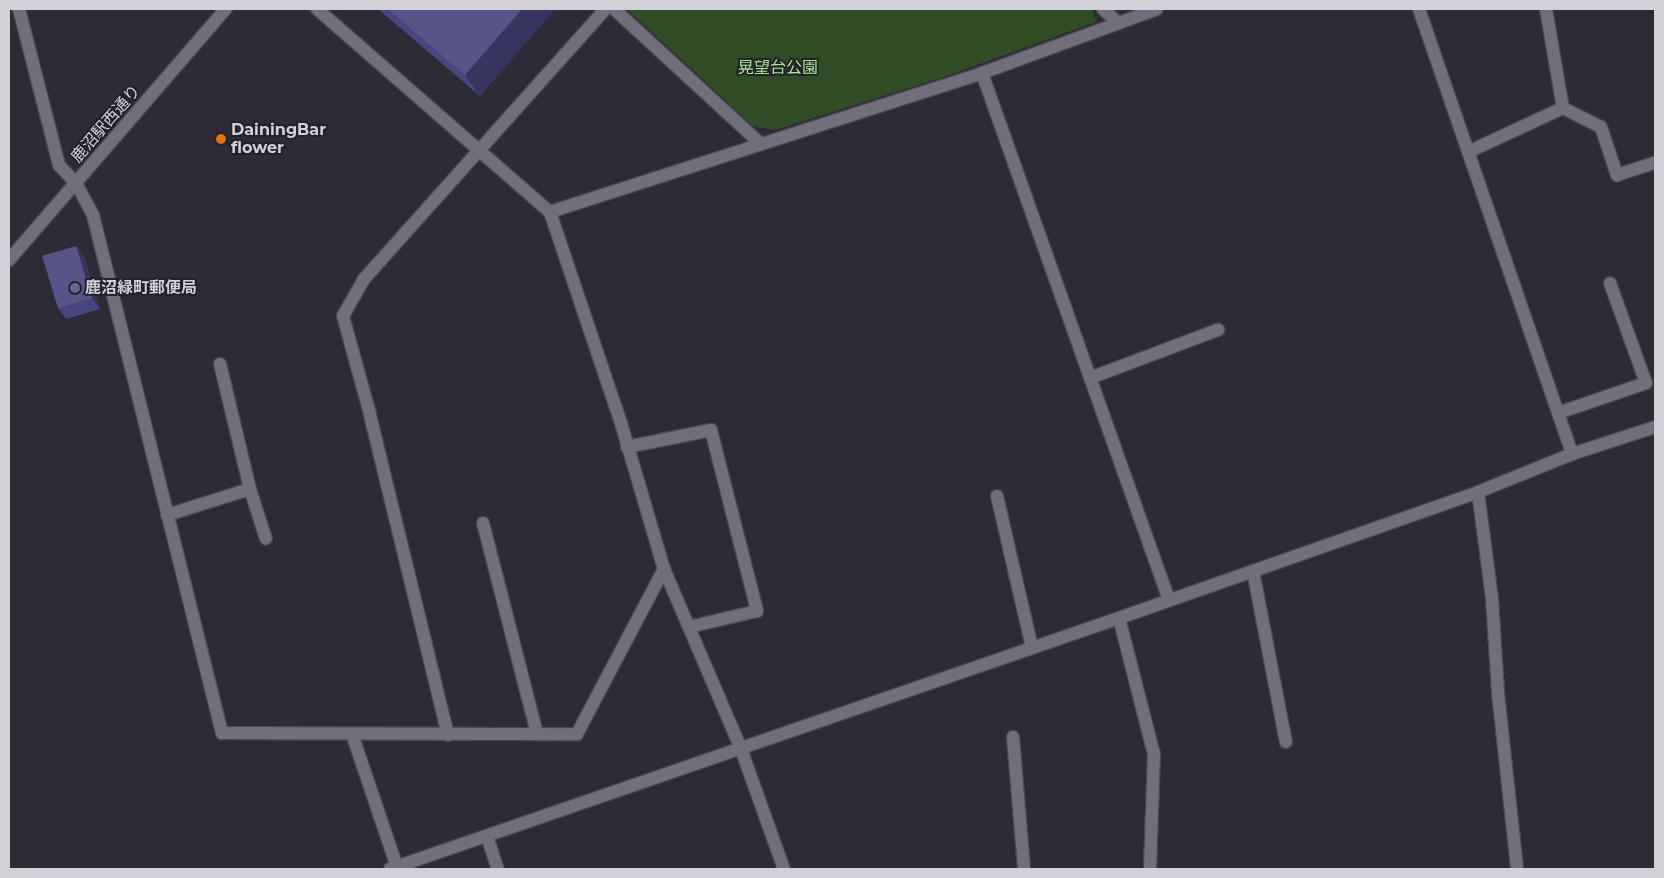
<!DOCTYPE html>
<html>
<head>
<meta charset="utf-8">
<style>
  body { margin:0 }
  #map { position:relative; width:1664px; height:878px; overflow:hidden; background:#2d2b36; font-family:Montserrat,"Noto Sans JP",sans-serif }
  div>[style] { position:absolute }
  .green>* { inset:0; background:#304c25 }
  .roads { filter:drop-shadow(1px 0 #4a4951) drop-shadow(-1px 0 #4a4951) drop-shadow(0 1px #4a4951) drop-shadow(0 -1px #4a4951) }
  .minor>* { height:12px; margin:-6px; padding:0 6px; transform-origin:6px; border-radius:6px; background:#716f7c }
  .tertiary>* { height:12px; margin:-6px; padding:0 6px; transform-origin:6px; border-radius:6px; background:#716f7c }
  .wall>* { inset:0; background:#484581 }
  .shaded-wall>* { inset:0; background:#37345f }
  .building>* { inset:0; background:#57548a }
  .dots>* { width:14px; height:14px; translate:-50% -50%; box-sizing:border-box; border:2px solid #23212c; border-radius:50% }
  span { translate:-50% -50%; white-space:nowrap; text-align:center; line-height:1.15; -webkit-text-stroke:4px #23212c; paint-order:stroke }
  .park-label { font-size:16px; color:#a8e88e }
  .street-label { font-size:16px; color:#d2d1d8 }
  .poi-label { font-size:16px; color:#d2d1d8; font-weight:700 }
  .left { translate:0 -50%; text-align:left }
  .frame { position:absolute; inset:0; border:10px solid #d2d1d8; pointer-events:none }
</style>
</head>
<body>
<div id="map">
  <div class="green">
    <i style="clip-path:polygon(627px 9px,1093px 9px,1096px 22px,938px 79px,775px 130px,753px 126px)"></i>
  </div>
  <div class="roads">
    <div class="minor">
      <i style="left:19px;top:9px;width:161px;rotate:75.6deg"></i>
      <i style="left:59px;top:165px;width:25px;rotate:47deg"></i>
      <i style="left:76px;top:183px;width:36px;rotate:62deg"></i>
      <i style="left:93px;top:215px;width:534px;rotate:76.02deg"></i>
      <i style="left:222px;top:733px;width:355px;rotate:0.2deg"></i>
      <i style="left:577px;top:734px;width:187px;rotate:-62.2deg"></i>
      <i style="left:317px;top:9px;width:309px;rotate:41.1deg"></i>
      <i style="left:550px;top:212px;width:223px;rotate:71.4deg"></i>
      <i style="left:621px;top:423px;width:152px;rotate:73.6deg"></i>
      <i style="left:664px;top:569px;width:196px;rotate:66.8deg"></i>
      <i style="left:741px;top:749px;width:127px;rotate:70.3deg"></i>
      <i style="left:614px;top:9px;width:200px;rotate:42.6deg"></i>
      <i style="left:1103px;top:9px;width:21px;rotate:43deg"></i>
      <i style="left:1419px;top:9px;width:471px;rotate:71deg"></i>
      <i style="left:1546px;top:9px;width:100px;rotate:80.3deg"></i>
      <i style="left:982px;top:73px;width:559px;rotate:70.46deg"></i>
      <i style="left:1563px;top:108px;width:42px;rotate:26.6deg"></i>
      <i style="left:1601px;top:127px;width:51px;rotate:71.6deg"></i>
      <i style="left:1617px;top:175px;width:40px;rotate:-18deg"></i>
      <i style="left:1468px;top:152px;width:105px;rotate:-24.9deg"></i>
      <i style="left:550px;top:212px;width:454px;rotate:-17.8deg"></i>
      <i style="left:982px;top:73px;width:186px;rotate:-20.1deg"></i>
      <i style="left:220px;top:364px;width:129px;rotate:76.5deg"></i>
      <i style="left:250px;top:489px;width:52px;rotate:72.3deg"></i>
      <i style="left:1090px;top:378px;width:137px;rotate:-20.6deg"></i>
      <i style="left:1558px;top:413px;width:93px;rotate:-18.8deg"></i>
      <i style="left:1646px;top:383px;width:106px;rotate:-109.8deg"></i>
      <i style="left:627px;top:447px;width:86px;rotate:-11.4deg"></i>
      <i style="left:711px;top:430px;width:187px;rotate:75.7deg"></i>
      <i style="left:757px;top:611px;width:70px;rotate:166.8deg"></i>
      <i style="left:1478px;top:492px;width:108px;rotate:82.5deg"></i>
      <i style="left:1492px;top:599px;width:94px;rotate:86.3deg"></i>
      <i style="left:1498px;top:693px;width:177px;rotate:83.8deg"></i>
      <i style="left:997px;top:496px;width:156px;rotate:77deg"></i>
      <i style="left:167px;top:515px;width:87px;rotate:-17.4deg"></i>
      <i style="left:483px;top:523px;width:218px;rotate:75.6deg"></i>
      <i style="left:1253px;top:571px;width:174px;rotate:79.1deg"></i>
      <i style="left:1119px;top:618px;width:140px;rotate:75.6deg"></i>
      <i style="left:1154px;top:754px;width:115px;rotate:92deg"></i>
      <i style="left:352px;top:734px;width:140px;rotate:71.3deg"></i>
      <i style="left:448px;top:735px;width:330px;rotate:-103.7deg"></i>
      <i style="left:370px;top:414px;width:102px;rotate:-105.4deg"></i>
      <i style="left:343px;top:316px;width:43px;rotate:-60.4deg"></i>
      <i style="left:364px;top:279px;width:362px;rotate:-48.2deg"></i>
      <i style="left:1013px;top:737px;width:132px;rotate:85.2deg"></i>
      <i style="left:487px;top:836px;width:35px;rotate:72deg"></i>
      <i style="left:390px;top:869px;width:771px;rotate:-19deg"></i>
      <i style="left:1119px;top:618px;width:380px;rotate:-19.3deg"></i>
      <i style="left:1478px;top:492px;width:101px;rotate:-22deg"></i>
      <i style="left:1572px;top:454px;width:87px;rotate:-18deg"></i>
    </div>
    <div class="tertiary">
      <i style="left:9px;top:260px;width:332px;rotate:-49.2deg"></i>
    </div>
  </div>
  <div class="wall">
    <i style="clip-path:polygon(378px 9px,555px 9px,480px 96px)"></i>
    <i style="clip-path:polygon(76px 246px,84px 257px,100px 309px,66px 319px,58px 308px)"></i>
  </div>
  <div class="shaded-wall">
    <i style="clip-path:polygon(522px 9px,555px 9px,480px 96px,465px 75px)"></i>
    <i style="clip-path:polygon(76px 246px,84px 257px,100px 309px,92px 298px)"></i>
  </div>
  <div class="building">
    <i style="clip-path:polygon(388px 9px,522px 9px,465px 75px)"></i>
    <i style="clip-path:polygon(76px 246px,92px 298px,58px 308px,42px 256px)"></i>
  </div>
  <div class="dots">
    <i style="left:221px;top:139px;background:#e8710a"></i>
    <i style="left:75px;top:288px;background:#5c6f8a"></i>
  </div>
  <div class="park-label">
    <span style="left:778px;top:68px">晃望台公園</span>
  </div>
  <div class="street-label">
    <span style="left:106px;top:124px;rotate:-49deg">鹿沼駅西通り</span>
  </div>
  <div class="poi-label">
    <span class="left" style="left:231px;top:139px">DainingBar<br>flower</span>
    <span class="left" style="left:85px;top:288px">鹿沼緑町郵便局</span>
  </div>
  <div class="frame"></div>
</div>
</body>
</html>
